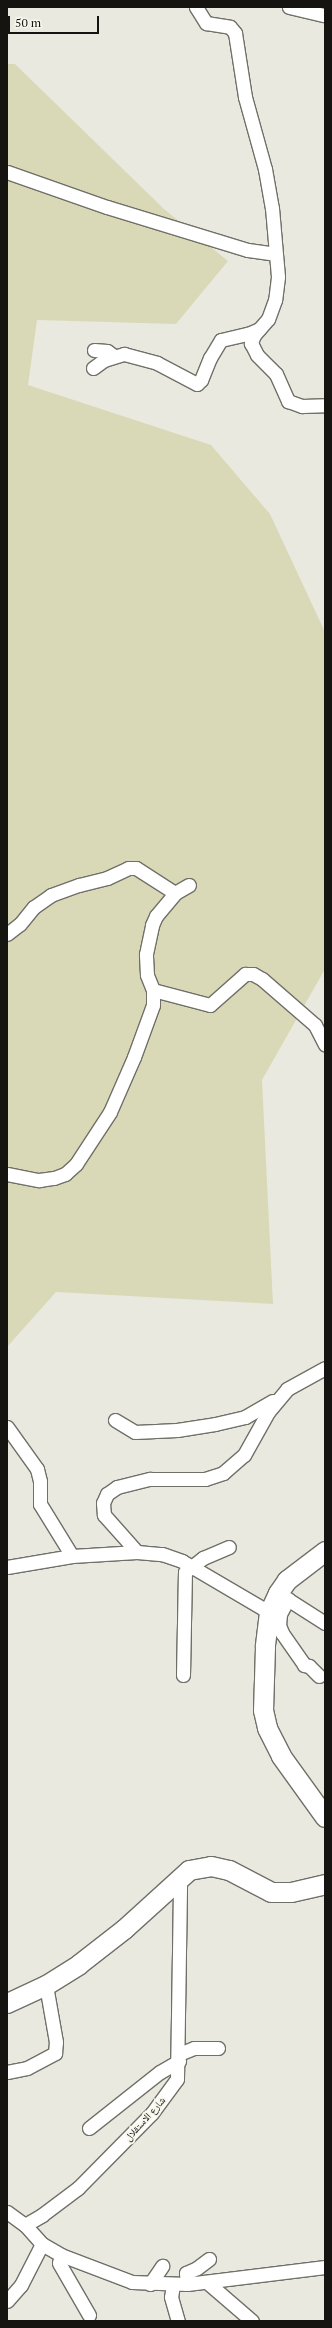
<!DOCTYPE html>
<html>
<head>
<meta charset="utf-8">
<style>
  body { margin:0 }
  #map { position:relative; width:332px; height:2328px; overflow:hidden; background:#e9e9e0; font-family:"PT Serif","Noto Naskh Arabic",serif }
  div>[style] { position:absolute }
  .green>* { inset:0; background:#dad9b7 }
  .roads { filter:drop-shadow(1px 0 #707068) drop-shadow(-1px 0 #707068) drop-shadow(0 1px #707068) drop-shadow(0 -1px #707068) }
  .minor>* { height:13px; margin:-6.5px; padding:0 6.5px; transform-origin:6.5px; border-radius:6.5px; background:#fff }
  .secondary>* { height:19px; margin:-9.5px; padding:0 9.5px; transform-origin:9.5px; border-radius:9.5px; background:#fff }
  span { translate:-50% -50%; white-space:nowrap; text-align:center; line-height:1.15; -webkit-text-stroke:4px #f7f7ed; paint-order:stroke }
  .street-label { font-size:10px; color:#151411 }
  .frame { position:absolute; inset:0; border:8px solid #151411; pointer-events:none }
  .scale { position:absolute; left:8px; top:16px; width:91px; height:18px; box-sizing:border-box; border:2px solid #151411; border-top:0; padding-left:5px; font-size:12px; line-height:14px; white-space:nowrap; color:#151411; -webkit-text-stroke:3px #f7f7ed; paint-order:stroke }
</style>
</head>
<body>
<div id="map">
  <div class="green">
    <i style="clip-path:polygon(7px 64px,15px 64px,164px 209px,228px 261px,176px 324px,37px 320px,28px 385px,211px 445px,270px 514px,325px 632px,325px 969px,262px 1080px,273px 1304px,56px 1292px,7px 1347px)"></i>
  </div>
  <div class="roads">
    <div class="minor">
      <i style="left:196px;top:7px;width:19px;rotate:58deg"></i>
      <i style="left:206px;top:23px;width:24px;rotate:9deg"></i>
      <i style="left:230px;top:27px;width:8px;rotate:50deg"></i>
      <i style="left:235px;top:33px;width:65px;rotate:81.1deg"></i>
      <i style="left:245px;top:97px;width:75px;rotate:74.5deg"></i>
      <i style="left:265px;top:169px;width:40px;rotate:80deg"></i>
      <i style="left:272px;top:208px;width:69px;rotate:85deg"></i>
      <i style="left:278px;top:277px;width:23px;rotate:97deg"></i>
      <i style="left:275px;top:300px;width:20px;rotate:110deg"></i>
      <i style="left:268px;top:319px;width:21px;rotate:131deg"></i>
      <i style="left:254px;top:335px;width:9px;rotate:111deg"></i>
      <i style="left:251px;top:343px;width:13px;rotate:63deg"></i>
      <i style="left:257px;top:355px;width:27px;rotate:45deg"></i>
      <i style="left:276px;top:374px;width:30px;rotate:66deg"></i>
      <i style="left:288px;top:401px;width:15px;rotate:20deg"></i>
      <i style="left:302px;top:406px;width:23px;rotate:-2deg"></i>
      <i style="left:289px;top:7px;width:37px;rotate:13deg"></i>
      <i style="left:7px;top:172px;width:106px;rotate:19.3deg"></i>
      <i style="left:107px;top:207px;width:147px;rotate:17deg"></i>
      <i style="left:248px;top:250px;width:27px;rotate:8deg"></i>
      <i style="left:94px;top:350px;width:13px;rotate:4deg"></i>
      <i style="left:107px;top:351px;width:9px;rotate:36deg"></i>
      <i style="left:93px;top:368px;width:14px;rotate:-36deg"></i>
      <i style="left:104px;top:360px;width:21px;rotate:-17deg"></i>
      <i style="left:124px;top:354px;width:34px;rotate:15deg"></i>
      <i style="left:157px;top:363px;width:45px;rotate:27.7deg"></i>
      <i style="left:197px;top:384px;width:6px;rotate:-45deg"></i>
      <i style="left:201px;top:380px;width:24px;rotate:-68deg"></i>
      <i style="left:210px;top:358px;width:21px;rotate:-59deg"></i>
      <i style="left:221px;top:340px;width:28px;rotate:-13deg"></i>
      <i style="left:248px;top:334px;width:12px;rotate:-24deg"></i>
      <i style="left:7px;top:934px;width:16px;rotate:-38deg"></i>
      <i style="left:20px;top:924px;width:22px;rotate:-51deg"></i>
      <i style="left:34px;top:907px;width:21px;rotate:-35deg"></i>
      <i style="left:51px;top:895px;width:30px;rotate:-20deg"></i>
      <i style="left:79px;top:885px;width:29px;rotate:-14deg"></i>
      <i style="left:107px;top:878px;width:23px;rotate:-25deg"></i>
      <i style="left:128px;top:868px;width:8px"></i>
      <i style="left:136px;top:868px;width:46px;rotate:32.7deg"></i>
      <i style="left:153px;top:990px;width:59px;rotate:14.7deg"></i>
      <i style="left:210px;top:1005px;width:47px;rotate:-41.5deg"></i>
      <i style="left:245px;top:974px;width:8px"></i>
      <i style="left:253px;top:974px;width:10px;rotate:29deg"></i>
      <i style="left:262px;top:979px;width:70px;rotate:41deg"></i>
      <i style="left:315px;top:1025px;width:22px;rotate:63deg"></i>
      <i style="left:7px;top:1174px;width:33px;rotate:11deg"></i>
      <i style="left:39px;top:1180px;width:15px;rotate:-8deg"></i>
      <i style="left:54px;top:1178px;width:12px;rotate:-20deg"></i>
      <i style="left:65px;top:1174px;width:15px;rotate:-42deg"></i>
      <i style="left:76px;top:1164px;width:62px;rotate:-56.8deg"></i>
      <i style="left:110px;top:1112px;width:60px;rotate:-66.4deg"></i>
      <i style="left:134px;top:1057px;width:55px;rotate:-69.9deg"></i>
      <i style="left:153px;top:1005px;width:15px;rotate:-90deg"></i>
      <i style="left:153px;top:990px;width:16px;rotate:-112deg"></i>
      <i style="left:147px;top:975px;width:21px;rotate:-93deg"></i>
      <i style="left:146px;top:954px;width:30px;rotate:-78deg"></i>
      <i style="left:152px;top:925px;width:10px;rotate:-66deg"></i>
      <i style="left:156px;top:916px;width:30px;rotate:-50deg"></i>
      <i style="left:175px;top:893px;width:16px;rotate:-30deg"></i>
      <i style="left:115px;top:1420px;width:23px;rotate:31deg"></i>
      <i style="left:135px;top:1432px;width:42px;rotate:-2.7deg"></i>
      <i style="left:177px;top:1430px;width:38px;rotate:-9deg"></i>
      <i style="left:215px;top:1424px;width:31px;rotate:-13deg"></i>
      <i style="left:245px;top:1417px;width:32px;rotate:-30deg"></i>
      <i style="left:7px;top:1427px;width:52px;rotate:54.5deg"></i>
      <i style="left:37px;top:1469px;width:12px;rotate:76deg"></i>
      <i style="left:40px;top:1481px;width:23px;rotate:90deg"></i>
      <i style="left:40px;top:1504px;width:61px;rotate:58.4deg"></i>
      <i style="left:137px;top:1552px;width:50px;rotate:-131.7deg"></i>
      <i style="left:104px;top:1515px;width:12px;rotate:-95deg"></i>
      <i style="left:103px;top:1503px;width:10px;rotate:-66deg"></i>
      <i style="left:107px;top:1494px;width:12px;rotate:-35deg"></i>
      <i style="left:117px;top:1487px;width:34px;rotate:-14deg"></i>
      <i style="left:150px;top:1479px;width:55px"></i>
      <i style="left:205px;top:1479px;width:19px;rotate:-18deg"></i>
      <i style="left:223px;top:1473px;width:28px;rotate:-41deg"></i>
      <i style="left:244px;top:1455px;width:49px;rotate:-60.8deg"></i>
      <i style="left:268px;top:1412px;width:30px;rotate:-50deg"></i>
      <i style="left:287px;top:1389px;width:43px;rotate:-28.9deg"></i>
      <i style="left:7px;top:1567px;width:66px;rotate:-9.6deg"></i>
      <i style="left:72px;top:1556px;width:65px;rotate:-3.5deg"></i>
      <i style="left:137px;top:1552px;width:25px;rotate:5deg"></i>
      <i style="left:162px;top:1554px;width:21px;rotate:19deg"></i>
      <i style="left:182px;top:1561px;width:101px;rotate:30.4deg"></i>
      <i style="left:281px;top:1595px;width:52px;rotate:32.5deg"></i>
      <i style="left:288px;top:1599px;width:17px;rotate:118deg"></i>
      <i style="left:280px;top:1614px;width:11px;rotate:95deg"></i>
      <i style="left:279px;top:1625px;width:9px;rotate:69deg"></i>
      <i style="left:282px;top:1633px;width:39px;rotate:55deg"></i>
      <i style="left:304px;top:1665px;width:5px;rotate:11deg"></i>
      <i style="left:309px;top:1666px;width:14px;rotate:45deg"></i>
      <i style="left:183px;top:1675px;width:103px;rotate:-88.9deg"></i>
      <i style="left:185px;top:1572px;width:23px;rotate:-38deg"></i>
      <i style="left:203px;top:1558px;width:28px;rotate:-23deg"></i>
      <i style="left:179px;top:2054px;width:16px;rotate:-22deg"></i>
      <i style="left:194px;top:2048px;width:24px"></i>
      <i style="left:7px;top:2072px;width:20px;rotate:-11deg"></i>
      <i style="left:27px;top:2068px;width:32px;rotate:-28deg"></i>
      <i style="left:55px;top:2053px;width:11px;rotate:-85deg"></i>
      <i style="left:56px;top:2042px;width:58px;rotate:-100deg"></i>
      <i style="left:89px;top:2128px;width:90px;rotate:-38.3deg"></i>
      <i style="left:160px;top:2072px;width:22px;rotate:-30deg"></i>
      <i style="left:7px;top:2212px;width:22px;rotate:36deg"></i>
      <i style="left:25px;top:2225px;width:20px;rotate:-30deg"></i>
      <i style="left:42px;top:2215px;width:45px;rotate:-36.9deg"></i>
      <i style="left:78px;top:2188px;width:105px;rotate:-45.4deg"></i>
      <i style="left:152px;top:2113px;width:42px;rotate:-53.7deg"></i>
      <i style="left:177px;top:2079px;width:202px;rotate:-89.1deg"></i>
      <i style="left:25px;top:2225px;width:25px;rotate:48deg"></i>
      <i style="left:42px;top:2244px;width:22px;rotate:30deg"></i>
      <i style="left:61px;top:2255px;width:76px;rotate:20.8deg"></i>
      <i style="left:132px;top:2282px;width:55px;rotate:2.1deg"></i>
      <i style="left:187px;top:2284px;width:139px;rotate:-7deg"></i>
      <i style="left:61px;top:2255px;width:8px;rotate:104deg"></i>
      <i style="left:59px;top:2263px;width:60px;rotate:60deg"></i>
      <i style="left:208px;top:2283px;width:58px;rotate:40.8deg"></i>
      <i style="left:150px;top:2284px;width:22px;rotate:-56deg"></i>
      <i style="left:187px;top:2284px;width:11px;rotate:-95deg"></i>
      <i style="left:186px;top:2273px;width:12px;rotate:-24deg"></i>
      <i style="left:197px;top:2268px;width:15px;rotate:-37deg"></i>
      <i style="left:173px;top:2285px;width:12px;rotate:99deg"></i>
      <i style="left:171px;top:2297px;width:25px;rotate:74deg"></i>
      <i style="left:7px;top:2301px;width:21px;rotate:-49deg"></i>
      <i style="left:21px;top:2285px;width:46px;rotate:-62.9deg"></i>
    </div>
    <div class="secondary">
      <i style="left:325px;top:1551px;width:48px;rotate:142.7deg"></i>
      <i style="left:287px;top:1580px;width:16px;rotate:125deg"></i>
      <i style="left:278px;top:1593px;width:21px;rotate:115deg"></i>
      <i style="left:269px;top:1612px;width:35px;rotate:97deg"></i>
      <i style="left:265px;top:1647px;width:63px;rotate:91.8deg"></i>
      <i style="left:263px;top:1710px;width:18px;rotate:77deg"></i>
      <i style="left:267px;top:1728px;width:31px;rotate:63deg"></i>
      <i style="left:281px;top:1756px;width:75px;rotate:54.2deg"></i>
      <i style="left:7px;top:2003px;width:43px;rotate:-24.8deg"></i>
      <i style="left:46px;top:1985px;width:39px;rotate:-32deg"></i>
      <i style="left:79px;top:1964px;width:57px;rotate:-37.9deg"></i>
      <i style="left:124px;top:1929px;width:88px;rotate:-42.2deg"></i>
      <i style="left:189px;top:1870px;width:22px;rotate:-10deg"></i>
      <i style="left:211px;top:1866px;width:18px;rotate:13deg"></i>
      <i style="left:229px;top:1870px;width:47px;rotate:27.6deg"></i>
      <i style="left:271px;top:1892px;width:20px"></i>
      <i style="left:291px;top:1892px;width:35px;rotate:-13deg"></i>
    </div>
  </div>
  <div class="street-label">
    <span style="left:145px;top:2119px;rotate:-48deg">شارع الاستقلال</span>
  </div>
  <div class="frame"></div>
  <div class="scale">50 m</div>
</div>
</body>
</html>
